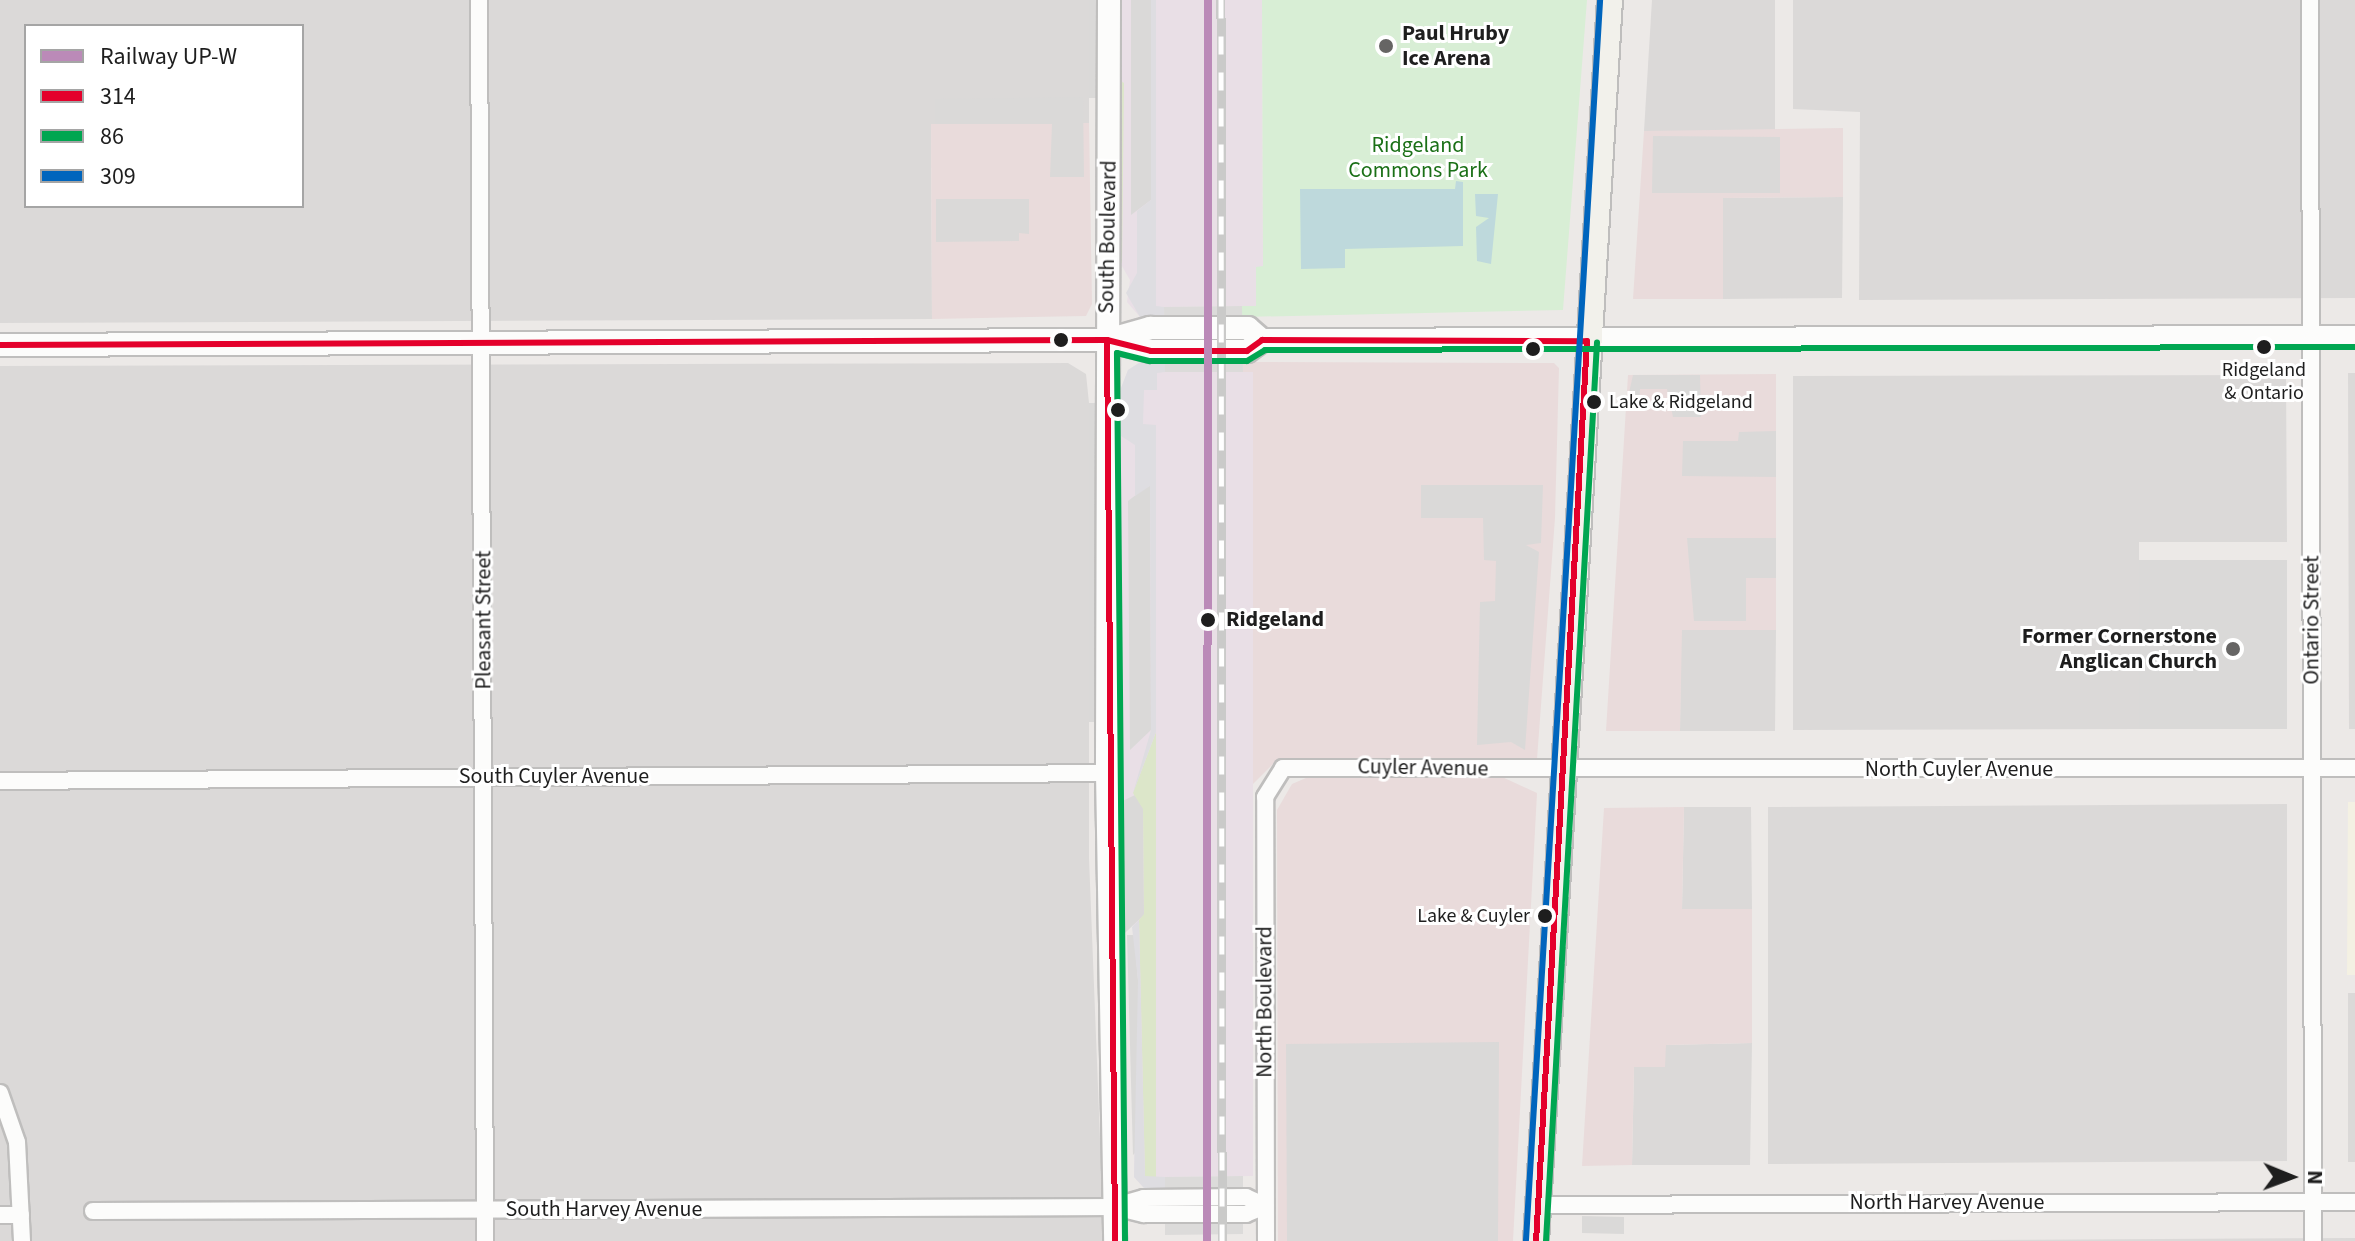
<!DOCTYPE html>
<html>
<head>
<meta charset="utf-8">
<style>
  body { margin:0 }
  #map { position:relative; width:2355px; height:1241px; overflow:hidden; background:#ece9e7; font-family:"Source Sans 3",sans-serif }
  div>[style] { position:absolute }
  .residential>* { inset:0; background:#dbd9d8 }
  .commercial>* { inset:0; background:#e9dbdb }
  .industrial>* { inset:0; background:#e9dfe6 }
  .education>* { inset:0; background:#f4f1e3 }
  .religious>* { inset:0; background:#dad9d8 }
  .grass>* { inset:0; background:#dce6c9 }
  .park>* { inset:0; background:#d8eed5 }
  .plaza>* { inset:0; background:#dedde1 }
  .water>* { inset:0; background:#bed9dc }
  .pier>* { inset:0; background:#dcdbda }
  .roads { filter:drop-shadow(2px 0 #bfbebd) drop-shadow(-2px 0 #bfbebd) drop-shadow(0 2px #bfbebd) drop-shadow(0 -2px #bfbebd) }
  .minor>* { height:16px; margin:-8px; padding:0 8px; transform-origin:8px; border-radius:8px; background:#fcfcfb }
  .tertiary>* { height:22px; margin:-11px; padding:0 11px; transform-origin:11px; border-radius:11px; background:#fcfcfb }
  .secondary>* { height:24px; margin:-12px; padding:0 12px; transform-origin:12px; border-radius:12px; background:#f2f1eb }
  .rail>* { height:9px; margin-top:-4.5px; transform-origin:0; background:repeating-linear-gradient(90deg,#fff 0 18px,#cacac9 0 36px); box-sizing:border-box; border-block:2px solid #cacac9 }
  .bus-1>* { height:6px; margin:-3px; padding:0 3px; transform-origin:3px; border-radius:3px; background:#e4002b }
  .bus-2>* { height:6px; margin:-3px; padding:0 3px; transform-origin:3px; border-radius:3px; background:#00a651 }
  .bus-3>* { height:6px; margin:-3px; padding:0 3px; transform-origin:3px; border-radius:3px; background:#0065bd }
  .rail-1>* { height:8px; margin:-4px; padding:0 4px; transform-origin:4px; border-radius:4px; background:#bb8ab8 }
  .dots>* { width:22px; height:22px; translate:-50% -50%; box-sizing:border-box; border:4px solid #fff; border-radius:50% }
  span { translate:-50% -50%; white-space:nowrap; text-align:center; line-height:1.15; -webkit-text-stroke:6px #fff; paint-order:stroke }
  .bus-label { font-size:20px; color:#1e1e1e }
  .left { translate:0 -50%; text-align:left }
  .right { translate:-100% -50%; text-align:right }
  .poi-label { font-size:22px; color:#1e1e1e; font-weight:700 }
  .park-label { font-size:22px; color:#1b7017 }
  .street-label { font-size:22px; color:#1e1e1e }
  .stop-label { font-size:22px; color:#1e1e1e; font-weight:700 }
  .legend { position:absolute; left:24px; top:24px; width:280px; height:184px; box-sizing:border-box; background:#fff; border:2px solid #a5a5a5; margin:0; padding:10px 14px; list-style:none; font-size:24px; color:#1e1e1e }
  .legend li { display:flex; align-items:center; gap:16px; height:40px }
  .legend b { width:40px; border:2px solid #a5a5a5 }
  .north { position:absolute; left:2251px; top:1137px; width:80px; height:80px; -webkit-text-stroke:6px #fff; paint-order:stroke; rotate:91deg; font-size:22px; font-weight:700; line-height:32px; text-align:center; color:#1e1e1e }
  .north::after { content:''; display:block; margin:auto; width:28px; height:36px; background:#1e1e1e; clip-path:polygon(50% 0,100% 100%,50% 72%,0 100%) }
</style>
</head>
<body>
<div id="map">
  <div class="residential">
    <i style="clip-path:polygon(evenodd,0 0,1089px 0,1089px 123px,931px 124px,932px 319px,0 323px,0 0,26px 26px,302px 26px,302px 206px,26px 206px,26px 26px)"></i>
    <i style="clip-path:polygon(1652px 0,1775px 0,1775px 131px,1644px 131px)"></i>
    <i style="clip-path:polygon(1793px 0,2355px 0,2355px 298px,1859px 300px,1860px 112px,1793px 109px)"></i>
    <i style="clip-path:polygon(1843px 197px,1842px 298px,1723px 299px,1723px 198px)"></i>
    <i style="clip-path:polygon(1068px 363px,1086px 374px,1089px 403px,1089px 858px,1104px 1241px,0 1241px,0 366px)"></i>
    <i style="clip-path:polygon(2348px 373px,2355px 373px,2355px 729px,2349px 729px)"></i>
    <i style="clip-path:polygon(2286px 375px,2287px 542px,2139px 542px,2139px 729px,1793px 730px,1793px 376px)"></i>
    <i style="clip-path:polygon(1681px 630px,1776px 630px,1775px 731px,1680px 731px)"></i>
    <i style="clip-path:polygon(2287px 804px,2287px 1161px,1768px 1164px,1768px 807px)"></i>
    <i style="clip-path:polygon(1684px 807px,1751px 807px,1752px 909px,1682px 909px)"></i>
    <i style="clip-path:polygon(2348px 993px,2355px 993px,2355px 1162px,2348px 1162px)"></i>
    <i style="clip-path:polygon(1752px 1043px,1750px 1165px,1632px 1165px,1634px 1067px,1666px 1045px)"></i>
    <i style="clip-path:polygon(2355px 1238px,2355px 1241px,1795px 1241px)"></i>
  </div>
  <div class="commercial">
    <i style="clip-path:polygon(1089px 123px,1092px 304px,1086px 316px,932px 319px,931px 124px)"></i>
    <i style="clip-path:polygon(1843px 128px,1843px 197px,1723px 198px,1723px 299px,1633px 299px,1644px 131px)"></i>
    <i style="clip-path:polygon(1242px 362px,1554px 363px,1559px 368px,1555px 518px,1537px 759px,1274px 763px,1253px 784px,1253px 372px,1243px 372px)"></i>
    <i style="clip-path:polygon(1776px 374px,1776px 630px,1682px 630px,1680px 731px,1606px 731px,1628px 375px)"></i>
    <i style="clip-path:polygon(1313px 775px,1500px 776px,1537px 793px,1513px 1241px,1278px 1241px,1277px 810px,1292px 784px)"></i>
    <i style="clip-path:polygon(1684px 807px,1682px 909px,1752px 909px,1752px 1043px,1666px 1045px,1665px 1067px,1634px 1067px,1632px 1165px,1582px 1166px,1604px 808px)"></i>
  </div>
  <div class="industrial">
    <i style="clip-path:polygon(1119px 0,1262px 0,1263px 267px,1256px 267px,1256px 306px,1165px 307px,1164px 317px,1140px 317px,1127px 302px,1130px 280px,1119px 261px)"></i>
    <i style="clip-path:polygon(1142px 361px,1165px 372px,1253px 372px,1253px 1176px,1165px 1177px,1165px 1189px,1144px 1188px,1134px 1177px,1138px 980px,1117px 730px,1118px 396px,1128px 370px)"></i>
  </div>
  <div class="education">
    <i style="clip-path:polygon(2348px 802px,2355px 802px,2355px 975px,2347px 975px)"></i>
  </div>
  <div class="religious">
    <i style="clip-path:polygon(1089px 0,1098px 0,1097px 98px,1089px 98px)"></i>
    <i style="clip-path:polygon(1131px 0,1151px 0,1151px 200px,1131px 215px)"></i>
    <i style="clip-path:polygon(1083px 97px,1084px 177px,1050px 177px,1052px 124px,935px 124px,935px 99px)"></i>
    <i style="clip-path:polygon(1653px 136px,1780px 137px,1780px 193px,1652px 193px)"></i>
    <i style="clip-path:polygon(936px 199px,1029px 199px,1029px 234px,1019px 233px,1019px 241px,936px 242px)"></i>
    <i style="clip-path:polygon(1633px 375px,1700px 375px,1701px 417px,1673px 417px,1667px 389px,1640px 389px,1639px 411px,1625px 411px)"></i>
    <i style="clip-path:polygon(1089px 403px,1097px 403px,1096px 722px,1089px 722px)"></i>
    <i style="clip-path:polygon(1776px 431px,1776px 477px,1682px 476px,1683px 441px,1738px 441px,1739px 432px)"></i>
    <i style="clip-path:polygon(1150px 484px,1151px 730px,1130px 750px,1128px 501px)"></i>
    <i style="clip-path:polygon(1421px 485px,1543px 485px,1541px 543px,1526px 545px,1539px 552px,1525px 750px,1511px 742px,1477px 745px,1480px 602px,1495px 601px,1496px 561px,1484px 560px,1483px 518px,1421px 518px)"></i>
    <i style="clip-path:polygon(1687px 538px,1776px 538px,1776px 578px,1746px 578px,1746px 621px,1694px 621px)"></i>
    <i style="clip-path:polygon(2139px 560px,2287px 560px,2287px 729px,2139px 729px)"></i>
    <i style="clip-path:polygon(1135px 795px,1143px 808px,1144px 915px,1110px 947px,1108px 808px)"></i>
    <i style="clip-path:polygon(1127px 935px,1134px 935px,1138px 980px,1139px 1149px,1133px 1155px)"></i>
    <i style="clip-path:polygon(1499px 1042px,1498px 1241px,1287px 1241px,1286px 1044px)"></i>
    <i style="clip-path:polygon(1582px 1216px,1624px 1217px,1624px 1234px,1582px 1233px)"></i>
  </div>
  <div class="grass">
    <i style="clip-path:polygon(1121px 81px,1124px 83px,1122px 263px,1119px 261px)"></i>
    <i style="clip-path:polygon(1156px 732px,1156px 1177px,1145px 1177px,1139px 920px,1144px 914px,1143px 809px,1133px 793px)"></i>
  </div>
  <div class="park">
    <i style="clip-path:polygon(1262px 0,1587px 0,1563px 310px,1242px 317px,1242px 306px,1256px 306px,1256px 267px,1263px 266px)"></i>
  </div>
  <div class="plaza">
    <i style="clip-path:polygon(1151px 0,1156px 0,1156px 306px,1164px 307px,1164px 317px,1140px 317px,1126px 293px,1137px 273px,1137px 211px,1151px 200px)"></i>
    <i style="clip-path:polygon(1142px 361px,1165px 361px,1165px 372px,1157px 373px,1157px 390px,1144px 390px,1143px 424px,1156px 425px,1156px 732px,1133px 793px,1151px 730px,1150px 486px,1135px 496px,1135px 445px,1118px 434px,1118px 396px,1128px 370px)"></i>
    <i style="clip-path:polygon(1139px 920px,1145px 1176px,1165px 1177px,1165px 1189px,1144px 1188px,1134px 1177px,1138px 980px,1132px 927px)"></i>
  </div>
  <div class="water">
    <i style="clip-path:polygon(1456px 181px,1463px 182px,1463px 246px,1345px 249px,1345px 268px,1301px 269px,1300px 189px,1455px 189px)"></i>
    <i style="clip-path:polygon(1475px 194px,1498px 194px,1491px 264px,1477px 261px,1476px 227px,1489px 218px,1476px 216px)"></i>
  </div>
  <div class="pier">
    <i style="clip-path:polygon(1242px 306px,1243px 372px,1165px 372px,1164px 307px)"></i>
    <i style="clip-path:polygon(1243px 1176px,1243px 1234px,1165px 1235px,1165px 1177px)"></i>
  </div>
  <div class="roads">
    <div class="minor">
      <i style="left:479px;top:0;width:1241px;rotate:89.72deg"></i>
      <i style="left:2310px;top:0;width:1241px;rotate:89.86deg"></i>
      <i style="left:0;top:781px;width:1107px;rotate:-0.41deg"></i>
      <i style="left:0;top:1093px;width:52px;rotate:70.9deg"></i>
      <i style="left:17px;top:1142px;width:99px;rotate:87.1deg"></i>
      <i style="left:1538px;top:1205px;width:817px;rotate:-0.21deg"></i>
      <i style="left:1116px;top:1206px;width:29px;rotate:-16deg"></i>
      <i style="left:1144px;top:1198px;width:102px;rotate:-0.6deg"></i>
      <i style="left:1246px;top:1197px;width:21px;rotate:25deg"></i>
      <i style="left:93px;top:1211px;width:1022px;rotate:-0.22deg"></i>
      <i style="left:1115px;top:1207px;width:30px;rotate:14deg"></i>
      <i style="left:1144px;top:1214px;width:102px"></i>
      <i style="left:1246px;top:1214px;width:21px;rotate:-23deg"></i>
      <i style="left:0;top:1215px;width:21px"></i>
      <i style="left:1266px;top:1241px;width:444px;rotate:-90.1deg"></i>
      <i style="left:1265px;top:797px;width:34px;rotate:-58deg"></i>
      <i style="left:1283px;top:768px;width:1072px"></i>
    </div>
    <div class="tertiary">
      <i style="left:1109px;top:0;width:773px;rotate:90.15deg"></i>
      <i style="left:1107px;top:773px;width:468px;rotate:89deg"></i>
      <i style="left:1108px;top:340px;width:44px;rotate:14.3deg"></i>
      <i style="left:1151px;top:351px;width:96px"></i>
      <i style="left:1247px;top:351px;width:19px;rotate:-36deg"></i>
      <i style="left:1262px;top:340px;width:1093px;rotate:-0.16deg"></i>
      <i style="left:0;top:345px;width:1107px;rotate:-0.26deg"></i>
      <i style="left:1107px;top:340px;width:45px;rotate:-15.6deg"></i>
      <i style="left:1150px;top:328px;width:98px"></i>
      <i style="left:1248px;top:328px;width:18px;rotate:41deg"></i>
    </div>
    <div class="secondary">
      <i style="left:1536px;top:1241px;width:1243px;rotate:-86.59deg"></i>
    </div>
  </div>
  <div class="rail">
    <i style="left:1221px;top:0;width:1241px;rotate:89.95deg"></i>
  </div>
  <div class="bus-1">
    <i style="left:1107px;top:340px;width:901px;rotate:89.49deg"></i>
    <i style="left:0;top:345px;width:1107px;rotate:-0.26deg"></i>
    <i style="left:1107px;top:340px;width:45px;rotate:14deg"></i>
    <i style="left:1151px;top:351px;width:96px"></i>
    <i style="left:1247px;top:351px;width:19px;rotate:-36deg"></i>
    <i style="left:1262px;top:340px;width:325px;rotate:0.2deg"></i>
    <i style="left:1587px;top:341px;width:901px;rotate:93.24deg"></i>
  </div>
  <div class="bus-2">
    <i style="left:1125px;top:1241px;width:888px;rotate:-90.52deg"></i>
    <i style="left:1117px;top:353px;width:34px;rotate:14deg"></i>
    <i style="left:1150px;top:361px;width:97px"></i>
    <i style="left:1247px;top:361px;width:21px;rotate:-31deg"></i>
    <i style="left:1265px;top:350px;width:1090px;rotate:-0.16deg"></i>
    <i style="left:1546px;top:1241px;width:900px;rotate:-86.75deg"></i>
  </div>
  <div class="bus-3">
    <i style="left:1526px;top:1240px;width:1242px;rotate:-86.58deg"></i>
  </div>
  <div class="rail-1">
    <i style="left:1207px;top:1241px;width:1241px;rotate:-89.95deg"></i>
  </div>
  <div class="dots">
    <i style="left:1386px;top:46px;background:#666564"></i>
    <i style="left:1061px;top:340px;background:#1e1e1e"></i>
    <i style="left:2264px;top:347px;background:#1e1e1e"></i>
    <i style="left:1533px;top:349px;background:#1e1e1e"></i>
    <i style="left:1594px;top:402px;background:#1e1e1e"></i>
    <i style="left:1118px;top:410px;background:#1e1e1e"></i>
    <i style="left:1208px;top:620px;background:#1e1e1e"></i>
    <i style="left:2233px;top:649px;background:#666564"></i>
    <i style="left:1545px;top:916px;background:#1e1e1e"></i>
  </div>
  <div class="bus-label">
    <span style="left:2264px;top:382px">Ridgeland<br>&amp; Ontario</span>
    <span class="left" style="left:1609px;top:402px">Lake &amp; Ridgeland</span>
    <span class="right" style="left:1530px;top:916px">Lake &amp; Cuyler</span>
  </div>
  <div class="poi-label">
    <span class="left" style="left:1402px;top:46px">Paul Hruby<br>Ice Arena</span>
    <span class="right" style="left:2217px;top:649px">Former Cornerstone<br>Anglican Church</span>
  </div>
  <div class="park-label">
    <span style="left:1418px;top:158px">Ridgeland<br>Commons Park</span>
  </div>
  <div class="street-label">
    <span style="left:1108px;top:237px;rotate:-89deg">South Boulevard</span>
    <span style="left:484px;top:620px;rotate:-90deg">Pleasant Street</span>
    <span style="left:2312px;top:620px;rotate:-90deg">Ontario Street</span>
    <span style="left:1423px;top:768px;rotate:1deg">Cuyler Avenue</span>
    <span style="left:1959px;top:770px">North Cuyler Avenue</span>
    <span style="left:554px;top:777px">South Cuyler Avenue</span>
    <span style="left:1265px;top:1002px;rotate:-90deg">North Boulevard</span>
    <span style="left:1947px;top:1203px">North Harvey Avenue</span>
    <span style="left:604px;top:1210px">South Harvey Avenue</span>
  </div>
  <div class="stop-label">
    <span class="left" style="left:1226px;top:620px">Ridgeland</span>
  </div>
  <ul class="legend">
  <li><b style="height:10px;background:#bb8ab8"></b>Railway UP-W</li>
  <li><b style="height:10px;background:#e4002b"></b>314</li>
  <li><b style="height:10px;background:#00a651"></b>86</li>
  <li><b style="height:10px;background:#0065bd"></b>309</li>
  </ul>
  <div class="north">N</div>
</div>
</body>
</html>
